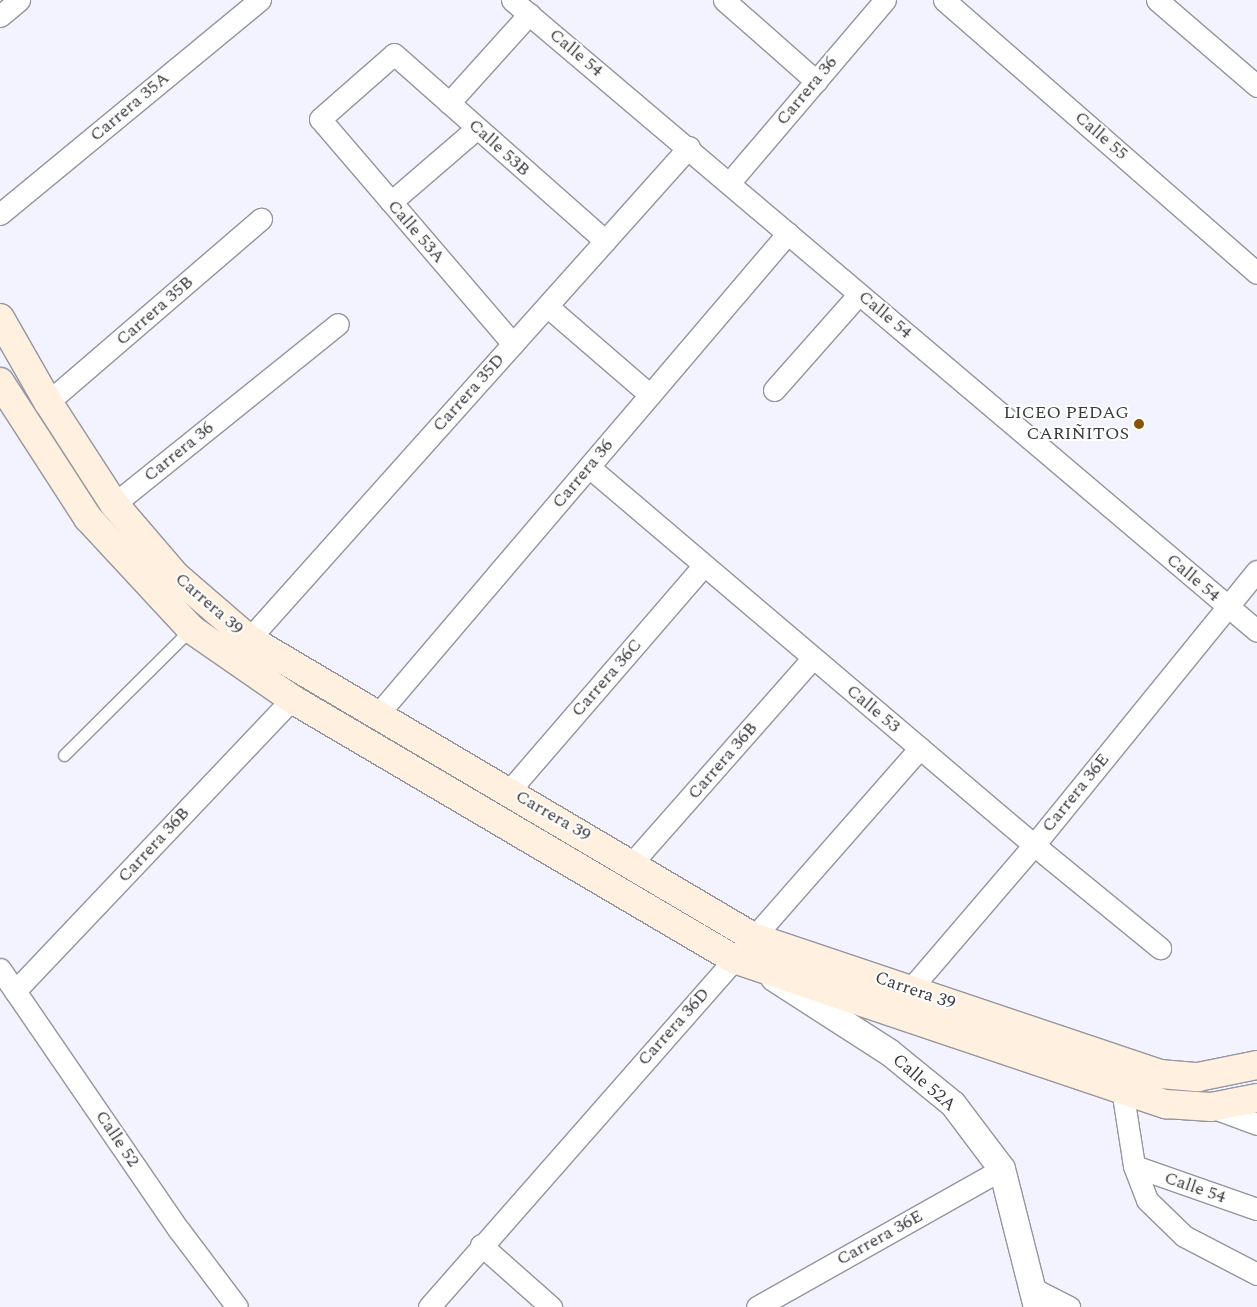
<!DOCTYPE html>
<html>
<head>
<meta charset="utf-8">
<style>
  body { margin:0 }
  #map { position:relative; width:1257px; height:1307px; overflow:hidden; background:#f2f3fe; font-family:Spectral,serif }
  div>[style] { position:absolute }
  .roads { filter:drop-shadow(1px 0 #94959f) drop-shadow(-1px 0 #94959f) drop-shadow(0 1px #94959f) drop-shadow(0 -1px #94959f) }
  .service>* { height:11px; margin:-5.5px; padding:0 5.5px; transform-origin:5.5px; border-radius:5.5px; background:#fff }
  .minor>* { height:21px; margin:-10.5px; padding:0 10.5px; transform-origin:10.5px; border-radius:10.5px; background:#fff }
  .tertiary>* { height:26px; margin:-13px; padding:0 13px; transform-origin:13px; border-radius:13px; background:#fff }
  .secondary>* { height:28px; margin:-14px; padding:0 14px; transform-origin:14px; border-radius:14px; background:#fff0df }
  .dots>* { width:14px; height:14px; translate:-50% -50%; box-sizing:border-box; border:2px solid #fff; border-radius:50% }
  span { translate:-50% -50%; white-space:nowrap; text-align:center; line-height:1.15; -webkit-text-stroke:4px #fff; paint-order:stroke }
  .street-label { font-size:18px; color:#3c3c40 }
  .poi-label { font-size:18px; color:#3c3c40 }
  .right { translate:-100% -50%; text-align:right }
</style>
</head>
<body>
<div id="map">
  <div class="roads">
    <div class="service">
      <i style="left:64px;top:755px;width:179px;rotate:-44.8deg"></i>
    </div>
    <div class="minor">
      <i style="left:512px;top:0;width:976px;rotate:40.26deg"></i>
      <i style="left:724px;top:0;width:123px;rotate:41.4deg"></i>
      <i style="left:944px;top:0;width:415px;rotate:41.1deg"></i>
      <i style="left:1157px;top:0;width:132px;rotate:40.7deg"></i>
      <i style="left:0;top:16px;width:25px;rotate:-40deg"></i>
      <i style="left:449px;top:103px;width:120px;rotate:-48deg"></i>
      <i style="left:730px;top:182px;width:239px;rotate:-49.6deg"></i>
      <i style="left:391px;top:202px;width:113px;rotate:-40.7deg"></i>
      <i style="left:0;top:214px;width:337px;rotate:-39.5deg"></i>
      <i style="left:547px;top:306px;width:136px;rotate:40.8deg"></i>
      <i style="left:513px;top:344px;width:296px;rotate:-130.6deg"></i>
      <i style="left:320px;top:119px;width:98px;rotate:-41.3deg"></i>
      <i style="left:394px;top:54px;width:282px;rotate:41.5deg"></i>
      <i style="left:774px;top:390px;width:128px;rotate:-48.5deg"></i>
      <i style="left:48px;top:402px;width:281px;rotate:-40.7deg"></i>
      <i style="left:589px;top:467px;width:584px;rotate:40.35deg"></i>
      <i style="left:1034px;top:845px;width:163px;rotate:39.3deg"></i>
      <i style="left:114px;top:504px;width:287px;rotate:-38.8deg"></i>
      <i style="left:249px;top:639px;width:660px;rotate:-48.19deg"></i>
      <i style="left:378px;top:714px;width:632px;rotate:-49.56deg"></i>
      <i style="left:509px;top:791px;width:298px;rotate:-49.2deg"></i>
      <i style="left:632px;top:863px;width:273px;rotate:-48.6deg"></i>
      <i style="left:0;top:969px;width:316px;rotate:55.6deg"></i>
      <i style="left:179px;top:1230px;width:96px;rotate:53deg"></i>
      <i style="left:15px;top:991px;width:402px;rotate:-46.5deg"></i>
      <i style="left:901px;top:1000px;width:204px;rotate:-49.4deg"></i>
      <i style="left:1034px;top:845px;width:353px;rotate:-50.9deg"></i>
      <i style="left:1122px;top:1089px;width:78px;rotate:81.1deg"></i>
      <i style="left:1134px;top:1166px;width:36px;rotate:69deg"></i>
      <i style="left:1147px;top:1200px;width:52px;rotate:44.2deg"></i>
      <i style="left:1184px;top:1236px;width:82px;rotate:27.5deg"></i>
      <i style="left:1211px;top:1107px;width:49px;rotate:20.3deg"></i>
      <i style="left:1134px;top:1166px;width:130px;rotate:19.3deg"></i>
      <i style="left:481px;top:1245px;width:94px;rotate:41.5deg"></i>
      <i style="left:1032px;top:1288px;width:42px;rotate:27.2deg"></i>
      <i style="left:429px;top:1307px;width:744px;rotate:-48.71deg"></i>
      <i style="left:757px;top:1307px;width:281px;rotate:-29.4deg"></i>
    </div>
    <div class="tertiary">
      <i style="left:774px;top:978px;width:137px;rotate:32.8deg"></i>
      <i style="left:889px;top:1052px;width:82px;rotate:39.1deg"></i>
      <i style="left:953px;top:1104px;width:81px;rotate:53deg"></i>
      <i style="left:1002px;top:1169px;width:142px;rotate:75.8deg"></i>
    </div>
    <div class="secondary">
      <i style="left:0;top:318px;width:97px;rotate:60.3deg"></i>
      <i style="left:48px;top:402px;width:121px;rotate:57.1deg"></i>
      <i style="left:114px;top:504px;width:95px;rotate:49.3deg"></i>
      <i style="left:176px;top:576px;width:96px;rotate:40.8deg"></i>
      <i style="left:249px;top:639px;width:586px;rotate:30.59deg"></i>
      <i style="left:753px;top:937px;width:429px;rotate:18.6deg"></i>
      <i style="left:1160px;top:1074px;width:38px;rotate:5deg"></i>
      <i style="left:1198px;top:1077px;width:60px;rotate:-11.5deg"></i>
      <i style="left:0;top:382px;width:162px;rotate:57.1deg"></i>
      <i style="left:88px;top:518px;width:151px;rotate:47.1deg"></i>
      <i style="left:191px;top:629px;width:123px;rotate:34.7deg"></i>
      <i style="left:292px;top:699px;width:513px;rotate:30.47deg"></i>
      <i style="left:734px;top:959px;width:456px;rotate:18.6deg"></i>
      <i style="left:1166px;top:1104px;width:45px;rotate:3.8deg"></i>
      <i style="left:1211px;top:1107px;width:47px;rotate:-11.1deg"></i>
    </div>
  </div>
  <div class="dots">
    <i style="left:1139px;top:424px;background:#875300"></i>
  </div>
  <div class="street-label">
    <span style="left:576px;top:53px;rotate:40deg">Calle 54</span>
    <span style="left:807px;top:91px;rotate:-50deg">Carrera 36</span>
    <span style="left:130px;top:107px;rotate:-40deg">Carrera 35A</span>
    <span style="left:1101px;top:136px;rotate:41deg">Calle 55</span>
    <span style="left:499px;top:148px;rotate:42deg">Calle 53B</span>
    <span style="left:416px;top:232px;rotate:49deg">Calle 53A</span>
    <span style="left:155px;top:311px;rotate:-41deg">Carrera 35B</span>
    <span style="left:885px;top:315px;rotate:40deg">Calle 54</span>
    <span style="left:469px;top:393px;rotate:-48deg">Carrera 35D</span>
    <span style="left:179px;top:452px;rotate:-39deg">Carrera 36</span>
    <span style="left:583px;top:474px;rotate:-50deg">Carrera 36</span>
    <span style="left:1193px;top:578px;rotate:40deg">Calle 54</span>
    <span style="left:209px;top:604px;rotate:41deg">Carrera 39</span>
    <span style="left:607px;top:678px;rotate:-49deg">Carrera 36C</span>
    <span style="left:873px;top:709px;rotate:40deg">Calle 53</span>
    <span style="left:723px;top:761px;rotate:-49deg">Carrera 36B</span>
    <span style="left:1076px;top:793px;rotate:-51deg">Carrera 36E</span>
    <span style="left:553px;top:816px;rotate:30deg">Carrera 39</span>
    <span style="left:154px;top:845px;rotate:-47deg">Carrera 36B</span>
    <span style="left:915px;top:991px;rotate:19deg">Carrera 39</span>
    <span style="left:674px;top:1027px;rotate:-48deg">Carrera 36D</span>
    <span style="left:924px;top:1083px;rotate:41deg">Calle 52A</span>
    <span style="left:117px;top:1139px;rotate:56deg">Calle 52</span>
    <span style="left:1195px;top:1188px;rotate:19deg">Calle 54</span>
    <span style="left:880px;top:1238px;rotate:-29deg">Carrera 36E</span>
  </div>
  <div class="poi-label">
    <span class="right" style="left:1129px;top:424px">LICEO PEDAG<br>CARIÑITOS</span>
  </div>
</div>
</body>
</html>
